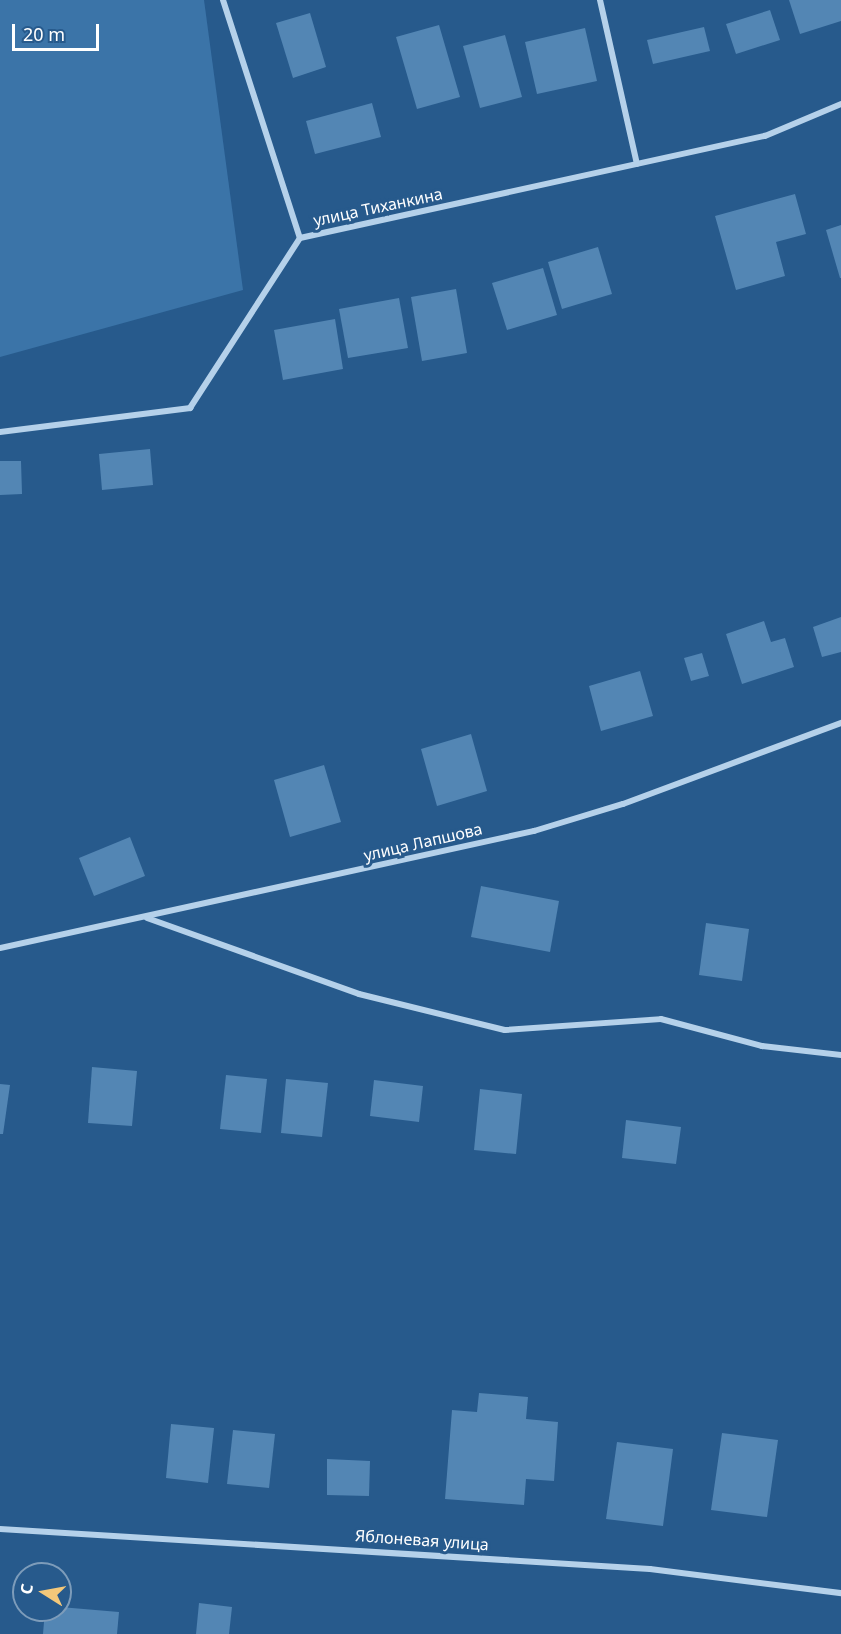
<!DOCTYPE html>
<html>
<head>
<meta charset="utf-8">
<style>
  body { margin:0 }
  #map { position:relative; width:841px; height:1634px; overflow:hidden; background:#275a8c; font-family:"Noto Sans",sans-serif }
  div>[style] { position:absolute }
  .green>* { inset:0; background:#3b74a8 }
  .building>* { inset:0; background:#5386b4 }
  .street>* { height:6px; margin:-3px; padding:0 3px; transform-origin:3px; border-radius:3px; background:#b5d1ea }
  span { translate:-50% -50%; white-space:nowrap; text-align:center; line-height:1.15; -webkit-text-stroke:6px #275a8c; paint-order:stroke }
  .street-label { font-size:16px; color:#fff }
  .north { position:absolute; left:12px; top:1562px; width:60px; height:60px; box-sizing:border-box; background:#275a8c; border:2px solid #7d9cba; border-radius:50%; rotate:281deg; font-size:16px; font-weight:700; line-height:24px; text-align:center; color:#fff }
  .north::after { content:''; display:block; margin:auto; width:21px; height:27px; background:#f3c87a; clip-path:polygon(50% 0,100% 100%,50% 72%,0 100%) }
  .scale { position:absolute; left:12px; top:24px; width:87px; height:27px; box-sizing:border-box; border:3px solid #fff; border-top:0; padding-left:8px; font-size:18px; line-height:21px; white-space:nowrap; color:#fff; -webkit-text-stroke:4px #275a8c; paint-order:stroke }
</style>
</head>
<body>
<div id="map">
  <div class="green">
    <i style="clip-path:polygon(0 0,204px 0,243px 290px,0 357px)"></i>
  </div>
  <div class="building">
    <i style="clip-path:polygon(789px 0,841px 0,841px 21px,800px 34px)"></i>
    <i style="clip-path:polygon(770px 10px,780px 40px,736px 54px,726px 24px)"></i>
    <i style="clip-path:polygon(310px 13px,326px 67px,293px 78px,276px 23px)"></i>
    <i style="clip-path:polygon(439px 25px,460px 97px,417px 109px,396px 37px)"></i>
    <i style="clip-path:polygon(704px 27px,710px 51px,653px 64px,647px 40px)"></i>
    <i style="clip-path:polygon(585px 28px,597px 81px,537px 94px,525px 42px)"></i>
    <i style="clip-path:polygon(505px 35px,522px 97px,480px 108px,463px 46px)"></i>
    <i style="clip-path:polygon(372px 103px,381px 137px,315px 154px,306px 121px)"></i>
    <i style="clip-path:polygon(795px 194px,806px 234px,776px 242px,785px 276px,736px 290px,715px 216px)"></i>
    <i style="clip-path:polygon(841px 225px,841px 278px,840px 278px,826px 230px)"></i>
    <i style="clip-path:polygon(598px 247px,612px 294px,562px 309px,548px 262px)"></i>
    <i style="clip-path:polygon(543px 268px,557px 315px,507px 330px,492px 283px)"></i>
    <i style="clip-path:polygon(456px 289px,467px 353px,422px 361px,411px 297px)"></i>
    <i style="clip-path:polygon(399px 298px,408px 348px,348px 358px,339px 309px)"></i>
    <i style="clip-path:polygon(335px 319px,343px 369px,283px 380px,274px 330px)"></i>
    <i style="clip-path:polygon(150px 449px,153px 485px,102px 490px,99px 454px)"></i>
    <i style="clip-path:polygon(0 461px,21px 461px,22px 494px,0 495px)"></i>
    <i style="clip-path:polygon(841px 617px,841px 652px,822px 657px,813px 627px)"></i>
    <i style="clip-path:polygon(764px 621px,771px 642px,785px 638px,794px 667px,742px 684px,726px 634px)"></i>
    <i style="clip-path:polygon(702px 653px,709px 676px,691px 681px,684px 658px)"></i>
    <i style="clip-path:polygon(640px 671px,653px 716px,601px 731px,589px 686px)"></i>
    <i style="clip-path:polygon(471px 734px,487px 791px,437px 806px,421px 749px)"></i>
    <i style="clip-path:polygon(324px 765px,341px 822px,290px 837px,274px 780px)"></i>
    <i style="clip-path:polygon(130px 837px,145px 876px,94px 896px,79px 858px)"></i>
    <i style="clip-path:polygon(481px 886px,559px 901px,550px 952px,471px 937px)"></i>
    <i style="clip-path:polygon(706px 923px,749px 929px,742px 981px,699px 975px)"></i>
    <i style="clip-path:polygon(92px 1067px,137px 1071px,132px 1126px,88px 1123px)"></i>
    <i style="clip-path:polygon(226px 1075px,267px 1079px,261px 1133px,220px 1129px)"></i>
    <i style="clip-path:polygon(286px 1079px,328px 1083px,322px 1137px,281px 1133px)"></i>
    <i style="clip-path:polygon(374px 1080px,423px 1086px,419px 1122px,370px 1116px)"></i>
    <i style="clip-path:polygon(0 1084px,10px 1085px,3px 1134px,0 1134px)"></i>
    <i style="clip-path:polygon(480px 1089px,522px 1094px,516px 1154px,474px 1150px)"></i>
    <i style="clip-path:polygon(626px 1120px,681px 1127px,676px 1164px,622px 1158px)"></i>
    <i style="clip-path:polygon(479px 1393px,528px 1397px,526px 1419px,558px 1422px,554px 1481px,526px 1479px,524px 1505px,445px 1499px,452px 1410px,477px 1412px)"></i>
    <i style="clip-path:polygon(171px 1424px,214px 1428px,208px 1483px,166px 1478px)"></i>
    <i style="clip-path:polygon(233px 1430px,275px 1434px,269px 1488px,227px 1484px)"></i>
    <i style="clip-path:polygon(722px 1433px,778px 1440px,767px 1517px,711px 1510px)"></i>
    <i style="clip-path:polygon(617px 1442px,673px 1449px,663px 1526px,606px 1519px)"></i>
    <i style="clip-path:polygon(327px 1459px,370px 1461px,369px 1496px,327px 1495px)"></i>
    <i style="clip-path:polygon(199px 1603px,232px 1607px,229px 1634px,196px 1634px)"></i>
    <i style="clip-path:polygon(60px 1607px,119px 1612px,117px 1634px,43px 1634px,45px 1610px)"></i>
  </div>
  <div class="street">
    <i style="left:223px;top:0;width:250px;rotate:72.1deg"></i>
    <i style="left:600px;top:0;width:168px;rotate:77.3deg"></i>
    <i style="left:0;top:432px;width:192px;rotate:-7.2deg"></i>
    <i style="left:190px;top:408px;width:202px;rotate:-57.1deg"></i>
    <i style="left:300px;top:238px;width:476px;rotate:-12.4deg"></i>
    <i style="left:765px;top:136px;width:82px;rotate:-22.8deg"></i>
    <i style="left:147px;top:918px;width:225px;rotate:19.7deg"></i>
    <i style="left:359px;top:994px;width:150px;rotate:13.9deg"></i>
    <i style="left:505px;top:1030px;width:156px;rotate:-4deg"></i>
    <i style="left:661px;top:1019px;width:105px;rotate:15deg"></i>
    <i style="left:762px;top:1046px;width:80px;rotate:6.5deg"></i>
    <i style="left:0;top:948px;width:547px;rotate:-12.36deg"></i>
    <i style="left:534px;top:831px;width:93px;rotate:-16.9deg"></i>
    <i style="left:623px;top:804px;width:233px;rotate:-20.4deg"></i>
    <i style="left:0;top:1529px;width:651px;rotate:3.52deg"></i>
    <i style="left:650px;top:1569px;width:193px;rotate:7.2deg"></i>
  </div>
  <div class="street-label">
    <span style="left:378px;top:207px;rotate:-12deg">улица Тиханкина</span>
    <span style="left:423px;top:842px;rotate:-13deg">улица Лапшова</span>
    <span style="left:422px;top:1540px;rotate:4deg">Яблоневая улица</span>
  </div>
  <div class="north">С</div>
  <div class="scale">20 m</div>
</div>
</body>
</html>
